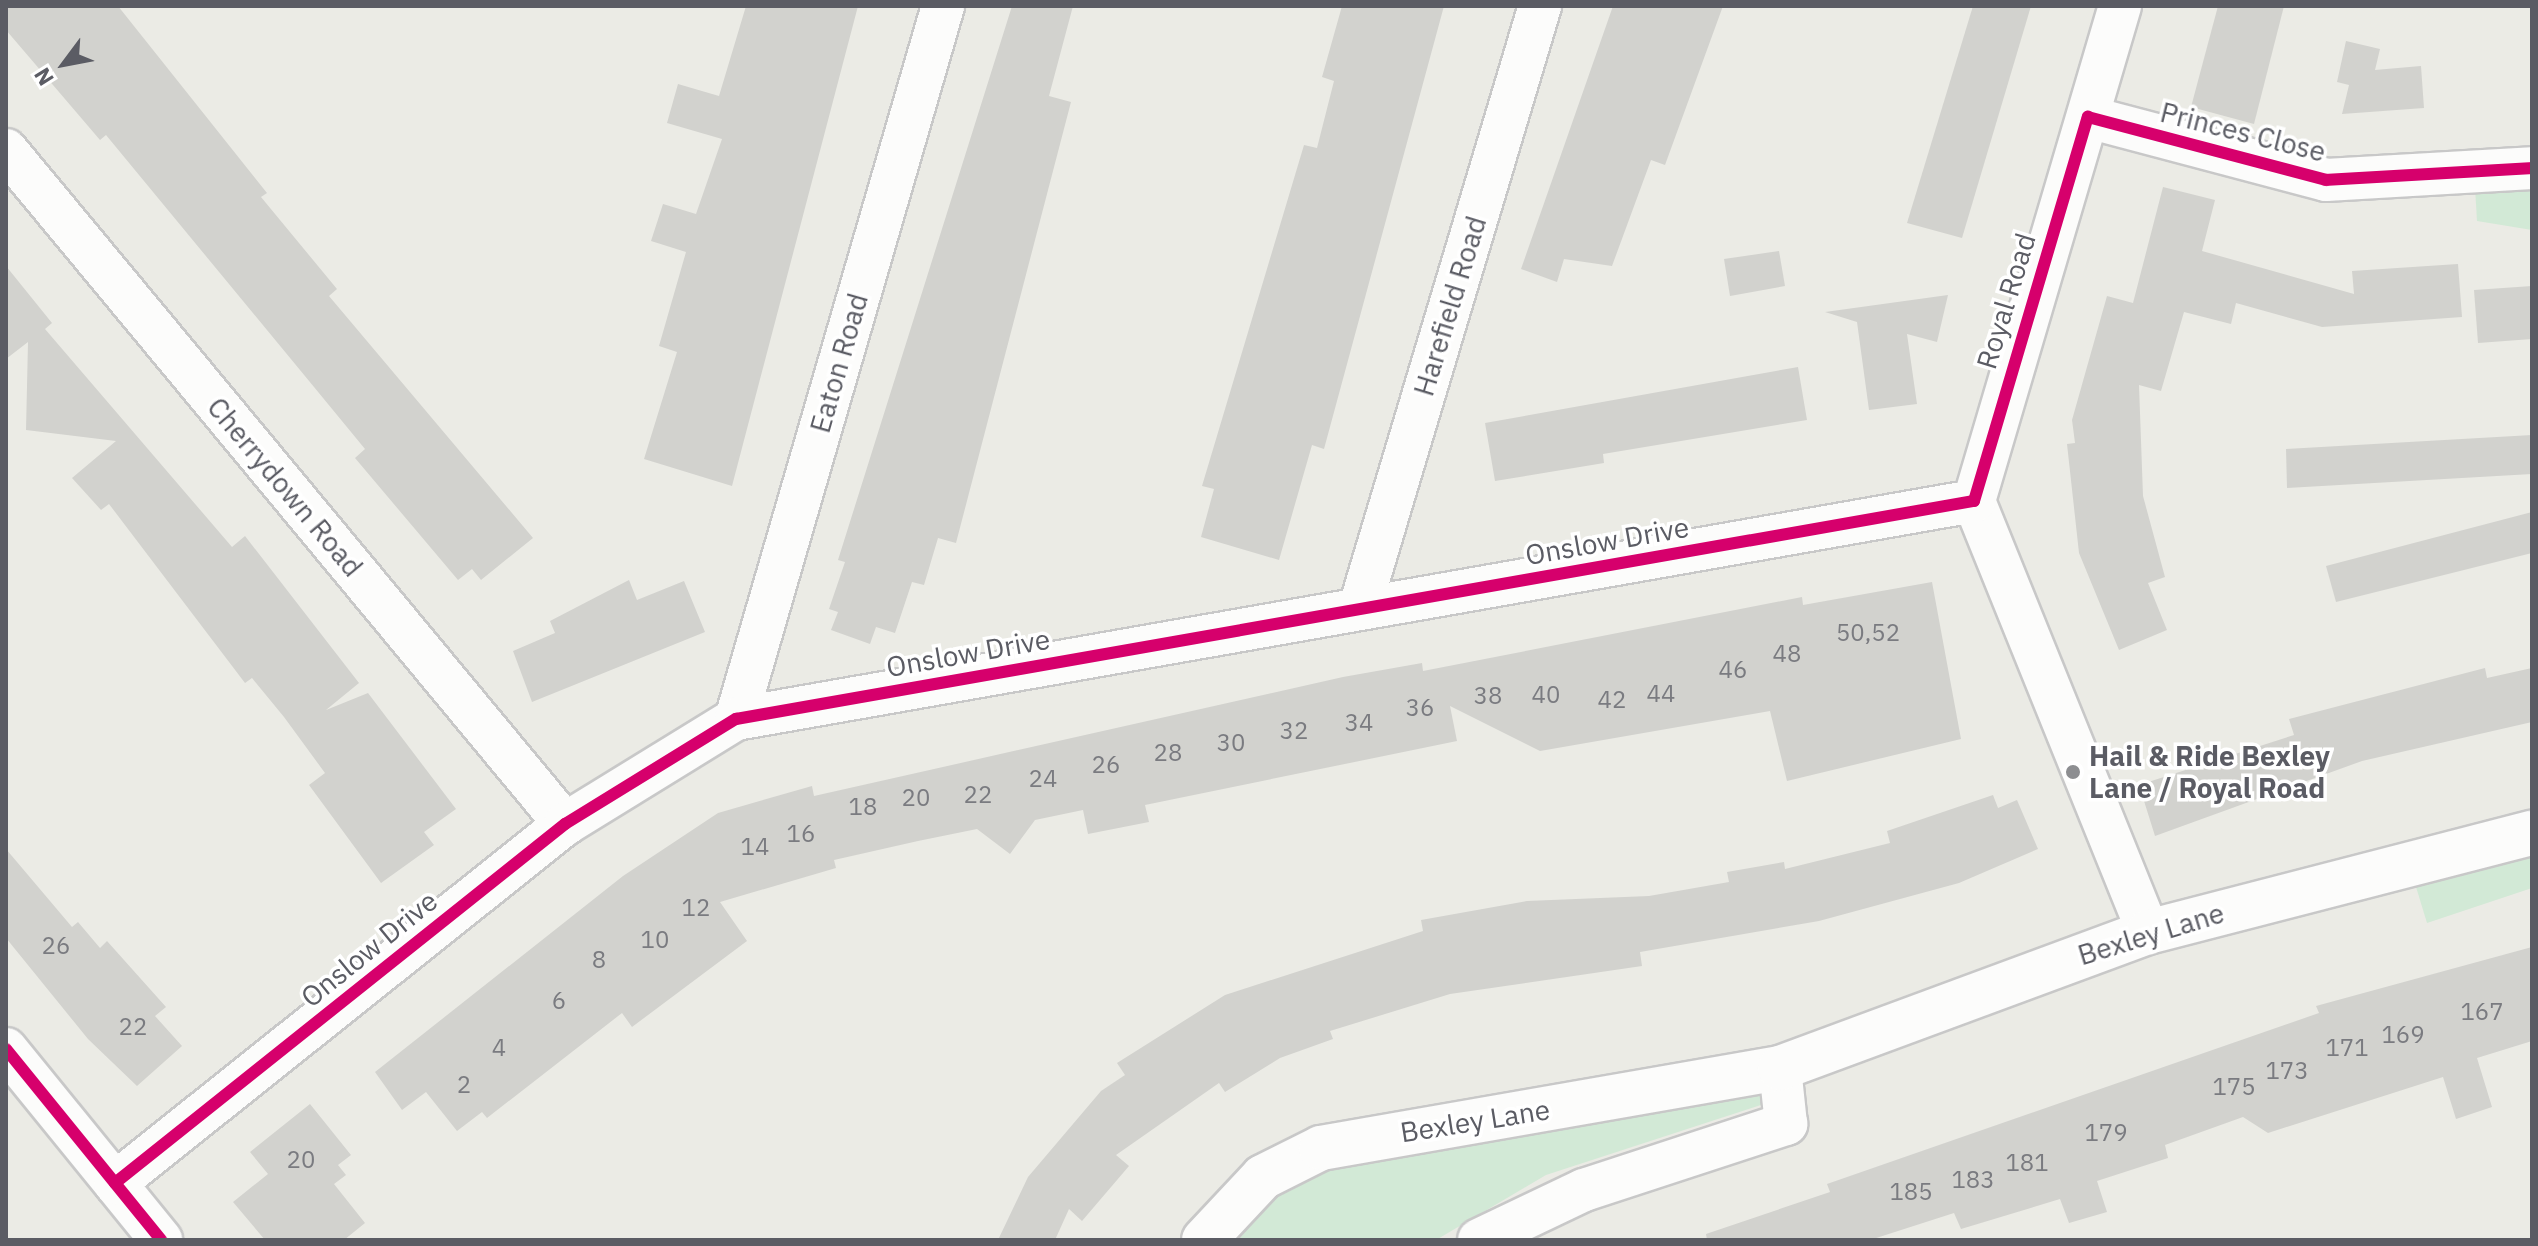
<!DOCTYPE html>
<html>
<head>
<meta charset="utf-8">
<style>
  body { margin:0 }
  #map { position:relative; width:2538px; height:1246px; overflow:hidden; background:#ebebe5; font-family:"IBM Plex Sans",sans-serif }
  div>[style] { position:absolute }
  .green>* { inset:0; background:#d2e9d6 }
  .building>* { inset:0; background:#d2d2ce }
  .roads { filter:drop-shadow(2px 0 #c8c8c8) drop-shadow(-2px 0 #c8c8c8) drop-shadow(0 2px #c8c8c8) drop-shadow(0 -2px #c8c8c8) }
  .minor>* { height:42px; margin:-21px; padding:0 21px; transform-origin:21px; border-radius:21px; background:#fcfcfb }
  .tertiary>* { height:44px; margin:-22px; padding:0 22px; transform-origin:22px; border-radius:22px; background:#fcfcfb }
  .cycleway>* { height:12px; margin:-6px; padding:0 6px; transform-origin:6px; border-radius:6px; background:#d6006c }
  .dots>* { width:22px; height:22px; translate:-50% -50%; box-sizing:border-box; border:4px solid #fff; border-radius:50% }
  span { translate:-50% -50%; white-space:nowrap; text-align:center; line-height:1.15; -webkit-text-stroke:7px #fff; paint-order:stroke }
  .number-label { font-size:24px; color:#7a7b80 }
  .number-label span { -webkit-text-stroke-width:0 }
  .street-label { font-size:28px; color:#5b5c64 }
  .poi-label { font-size:28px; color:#5b5c64; font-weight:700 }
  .left { translate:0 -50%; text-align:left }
  .frame { position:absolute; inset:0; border:8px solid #5b5c64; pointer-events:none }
  .north { position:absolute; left:24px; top:24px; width:80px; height:80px; -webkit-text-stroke:6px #fff; paint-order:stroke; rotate:238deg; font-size:22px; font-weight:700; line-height:32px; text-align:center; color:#5b5c64 }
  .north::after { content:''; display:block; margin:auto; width:28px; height:36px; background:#5b5c64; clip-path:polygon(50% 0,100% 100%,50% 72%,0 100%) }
</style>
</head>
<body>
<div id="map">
  <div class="green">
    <i style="clip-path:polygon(2532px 186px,2532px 230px,2477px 221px,2475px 187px)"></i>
    <i style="clip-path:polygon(2532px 855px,2532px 888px,2427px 923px,2413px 877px)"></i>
    <i style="clip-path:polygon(1765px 1084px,1767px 1103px,1546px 1175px,1436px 1240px,1238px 1240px,1276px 1193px,1321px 1167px)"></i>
  </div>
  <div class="building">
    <i style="clip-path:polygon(6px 6px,118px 6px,267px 193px,261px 197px,337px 289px,329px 296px,533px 538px,481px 580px,472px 569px,458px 580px,355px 458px,365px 449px,314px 387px,106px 135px,100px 140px,6px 30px)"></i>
    <i style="clip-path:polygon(746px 6px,858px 6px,732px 486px,644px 459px,677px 352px,659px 346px,686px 252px,651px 241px,663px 204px,696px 214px,722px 139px,667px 123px,678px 84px,719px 96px)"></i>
    <i style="clip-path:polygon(1012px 6px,1073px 6px,1049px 96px,1071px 102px,956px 543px,938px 538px,924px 585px,912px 582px,895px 633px,876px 627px,870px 644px,831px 630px,838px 612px,829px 609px,845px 562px,838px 560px)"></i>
    <i style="clip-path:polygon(1342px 6px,1444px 6px,1324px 449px,1312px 445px,1279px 560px,1201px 537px,1214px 489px,1202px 486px,1304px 145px,1317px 148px,1334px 81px,1322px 77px)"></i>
    <i style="clip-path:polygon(1613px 6px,1723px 6px,1665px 165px,1651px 160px,1612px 266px,1564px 259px,1557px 282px,1521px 269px)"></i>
    <i style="clip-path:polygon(1973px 6px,2031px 6px,1962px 238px,1907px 223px)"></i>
    <i style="clip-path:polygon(2218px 6px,2284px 6px,2254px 124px,2191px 107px)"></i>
    <i style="clip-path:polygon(2346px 41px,2380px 49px,2375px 70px,2421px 66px,2424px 108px,2342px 114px,2349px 85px,2337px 82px)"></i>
    <i style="clip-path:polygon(2163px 187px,2215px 200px,2202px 251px,2354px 294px,2352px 271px,2458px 264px,2462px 317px,2322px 327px,2236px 303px,2231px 324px,2184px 312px,2161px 391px,2139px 385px,2143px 496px,2165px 577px,2148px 583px,2167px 630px,2119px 650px,2079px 553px,2067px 444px,2075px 443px,2072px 420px,2107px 296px,2133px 303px)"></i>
    <i style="clip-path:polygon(1779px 251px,1785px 286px,1730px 296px,1724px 259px)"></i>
    <i style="clip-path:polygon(6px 266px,52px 323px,45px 329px,232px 547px,245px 536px,359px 683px,326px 710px,368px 693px,456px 809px,424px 832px,434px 845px,381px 883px,309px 785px,325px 773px,284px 717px,252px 678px,245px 683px,109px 504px,101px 510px,72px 478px,116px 441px,26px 430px,28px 342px,6px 359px)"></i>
    <i style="clip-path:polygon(2532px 286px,2532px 339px,2478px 343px,2474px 290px)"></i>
    <i style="clip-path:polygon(1948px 295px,1937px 342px,1907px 334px,1917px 404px,1869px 410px,1857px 322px,1825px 312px)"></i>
    <i style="clip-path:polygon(1798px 367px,1807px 420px,1603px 454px,1604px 463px,1495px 481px,1485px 423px)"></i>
    <i style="clip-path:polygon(2532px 435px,2532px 474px,2287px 488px,2286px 449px)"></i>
    <i style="clip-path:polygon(2532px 512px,2532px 553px,2336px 602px,2326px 566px)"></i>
    <i style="clip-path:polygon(629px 580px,637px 600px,684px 581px,705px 632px,532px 702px,513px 651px,555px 633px,550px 621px)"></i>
    <i style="clip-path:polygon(1932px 582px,1961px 739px,1787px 781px,1770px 711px,1540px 751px,1450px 706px,1457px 741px,1145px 805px,1149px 822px,1088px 834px,1083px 810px,1035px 820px,1010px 854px,977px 829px,918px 841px,834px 860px,836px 868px,720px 902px,747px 941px,632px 1027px,622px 1013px,487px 1118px,482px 1112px,457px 1131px,426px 1092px,402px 1110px,375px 1072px,623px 876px,718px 813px,812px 786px,814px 796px,1343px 677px,1422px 663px,1423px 671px,1802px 597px,1803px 605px)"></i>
    <i style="clip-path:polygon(2485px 668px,2487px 678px,2532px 668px,2532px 722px,2362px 761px,2155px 836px,2139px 785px,2294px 735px,2289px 719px)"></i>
    <i style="clip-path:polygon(1993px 795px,1998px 808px,2017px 800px,2038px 849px,1959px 883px,1819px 921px,1640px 952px,1642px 966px,1450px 994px,1330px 1031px,1333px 1039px,1280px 1058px,1225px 1092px,1219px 1083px,1116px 1155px,1129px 1166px,1082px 1221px,1069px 1209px,1055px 1240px,998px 1240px,1028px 1177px,1101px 1091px,1125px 1075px,1117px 1063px,1225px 995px,1423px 931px,1421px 920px,1527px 901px,1649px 896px,1729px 882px,1727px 872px,1784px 862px,1785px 869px,1890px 843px,1887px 831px)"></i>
    <i style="clip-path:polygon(6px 849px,72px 927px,78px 922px,100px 948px,107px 941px,166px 1007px,155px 1016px,182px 1046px,137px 1086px,88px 1039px,6px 938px)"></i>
    <i style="clip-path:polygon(2532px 947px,2532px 1041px,2477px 1058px,2492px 1107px,2456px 1119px,2443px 1077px,2268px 1133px,2243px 1117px,2165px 1145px,2168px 1158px,2097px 1181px,2107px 1212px,2069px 1223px,2060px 1199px,1961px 1229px,1954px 1213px,1870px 1240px,1707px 1240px,1706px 1234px,1830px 1192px,1827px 1184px,2319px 1013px,2316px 1006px)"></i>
    <i style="clip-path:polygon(310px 1104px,351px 1155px,338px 1165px,346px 1175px,334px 1184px,365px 1223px,344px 1240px,265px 1240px,233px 1202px,268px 1174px,250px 1152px)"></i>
  </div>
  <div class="roads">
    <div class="minor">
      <i style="left:2120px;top:6px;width:516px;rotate:106.43deg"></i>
      <i style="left:1974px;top:501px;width:465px;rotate:68deg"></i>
      <i style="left:2088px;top:117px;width:246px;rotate:14.8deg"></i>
      <i style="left:2326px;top:180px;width:206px;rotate:-3.3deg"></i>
      <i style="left:6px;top:150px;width:876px;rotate:50.33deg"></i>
      <i style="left:1360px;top:607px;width:627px;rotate:-73.33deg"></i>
      <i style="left:736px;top:719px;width:742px;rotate:-73.81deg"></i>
      <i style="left:6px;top:1049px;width:246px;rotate:50.9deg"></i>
      <i style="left:115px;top:1183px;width:576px;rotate:-38.58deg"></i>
      <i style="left:565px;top:824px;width:201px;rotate:-31.6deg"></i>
      <i style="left:736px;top:719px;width:1257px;rotate:-9.99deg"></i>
      <i style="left:1479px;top:1240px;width:116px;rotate:-25.5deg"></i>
      <i style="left:1584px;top:1190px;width:213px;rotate:-18.1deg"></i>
      <i style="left:1786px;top:1124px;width:56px;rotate:-96.1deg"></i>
    </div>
    <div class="tertiary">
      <i style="left:1204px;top:1240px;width:86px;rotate:-46.9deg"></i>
      <i style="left:1263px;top:1177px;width:65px;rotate:-26.6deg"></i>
      <i style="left:1321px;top:1148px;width:466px;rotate:-9.9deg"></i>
      <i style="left:1780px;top:1068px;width:392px;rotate:-20.3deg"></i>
      <i style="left:2148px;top:932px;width:397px;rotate:-14.5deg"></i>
    </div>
  </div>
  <div class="cycleway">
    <i style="left:6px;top:1049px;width:246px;rotate:50.9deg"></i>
    <i style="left:115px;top:1183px;width:576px;rotate:-38.58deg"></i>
    <i style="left:565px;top:824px;width:201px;rotate:-31.6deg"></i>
    <i style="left:736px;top:719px;width:1257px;rotate:-9.99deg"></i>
    <i style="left:1974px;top:501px;width:401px;rotate:-73.5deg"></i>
    <i style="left:2088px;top:117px;width:246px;rotate:14.8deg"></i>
    <i style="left:2326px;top:180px;width:206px;rotate:-3.3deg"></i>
  </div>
  <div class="dots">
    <i style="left:2073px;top:772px;background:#8d8e91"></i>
  </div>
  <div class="number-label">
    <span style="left:1868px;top:633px">50,52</span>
    <span style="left:1787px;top:654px">48</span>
    <span style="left:1733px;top:670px">46</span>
    <span style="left:1661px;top:694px">44</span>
    <span style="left:1546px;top:695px">40</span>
    <span style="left:1488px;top:696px">38</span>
    <span style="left:1612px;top:700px">42</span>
    <span style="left:1420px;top:708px">36</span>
    <span style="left:1359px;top:723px">34</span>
    <span style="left:1294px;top:731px">32</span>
    <span style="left:1231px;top:743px">30</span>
    <span style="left:1168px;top:753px">28</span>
    <span style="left:1106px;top:765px">26</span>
    <span style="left:1043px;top:779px">24</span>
    <span style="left:978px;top:795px">22</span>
    <span style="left:916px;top:798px">20</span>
    <span style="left:863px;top:807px">18</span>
    <span style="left:801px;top:834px">16</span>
    <span style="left:755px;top:847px">14</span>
    <span style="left:696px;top:908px">12</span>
    <span style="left:655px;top:940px">10</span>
    <span style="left:56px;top:946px">26</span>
    <span style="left:599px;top:960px">8</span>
    <span style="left:559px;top:1001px">6</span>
    <span style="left:2482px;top:1012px">167</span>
    <span style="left:133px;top:1027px">22</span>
    <span style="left:2403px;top:1035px">169</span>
    <span style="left:499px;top:1048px">4</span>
    <span style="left:2347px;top:1048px">171</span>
    <span style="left:2287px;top:1071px">173</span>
    <span style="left:464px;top:1085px">2</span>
    <span style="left:2234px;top:1087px">175</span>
    <span style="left:2106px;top:1133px">179</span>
    <span style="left:301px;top:1160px">20</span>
    <span style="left:2027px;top:1163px">181</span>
    <span style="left:1973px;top:1180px">183</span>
    <span style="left:1911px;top:1192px">185</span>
  </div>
  <div class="street-label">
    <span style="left:2243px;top:132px;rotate:14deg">Princes Close</span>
    <span style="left:2006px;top:301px;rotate:-73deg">Royal Road</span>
    <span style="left:1450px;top:306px;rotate:-73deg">Harefield Road</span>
    <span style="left:839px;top:363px;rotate:-74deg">Eaton Road</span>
    <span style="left:285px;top:487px;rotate:50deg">Cherrydown Road</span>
    <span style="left:1607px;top:541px;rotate:-10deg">Onslow Drive</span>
    <span style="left:968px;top:653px;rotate:-10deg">Onslow Drive</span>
    <span style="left:2151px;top:934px;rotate:-17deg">Bexley Lane</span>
    <span style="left:369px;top:949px;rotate:-39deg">Onslow Drive</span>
    <span style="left:1475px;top:1121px;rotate:-9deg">Bexley Lane</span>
  </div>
  <div class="poi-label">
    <span class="left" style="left:2089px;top:772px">Hail &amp; Ride Bexley<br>Lane / Royal Road</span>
  </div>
  <div class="frame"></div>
  <div class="north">N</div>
</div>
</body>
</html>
